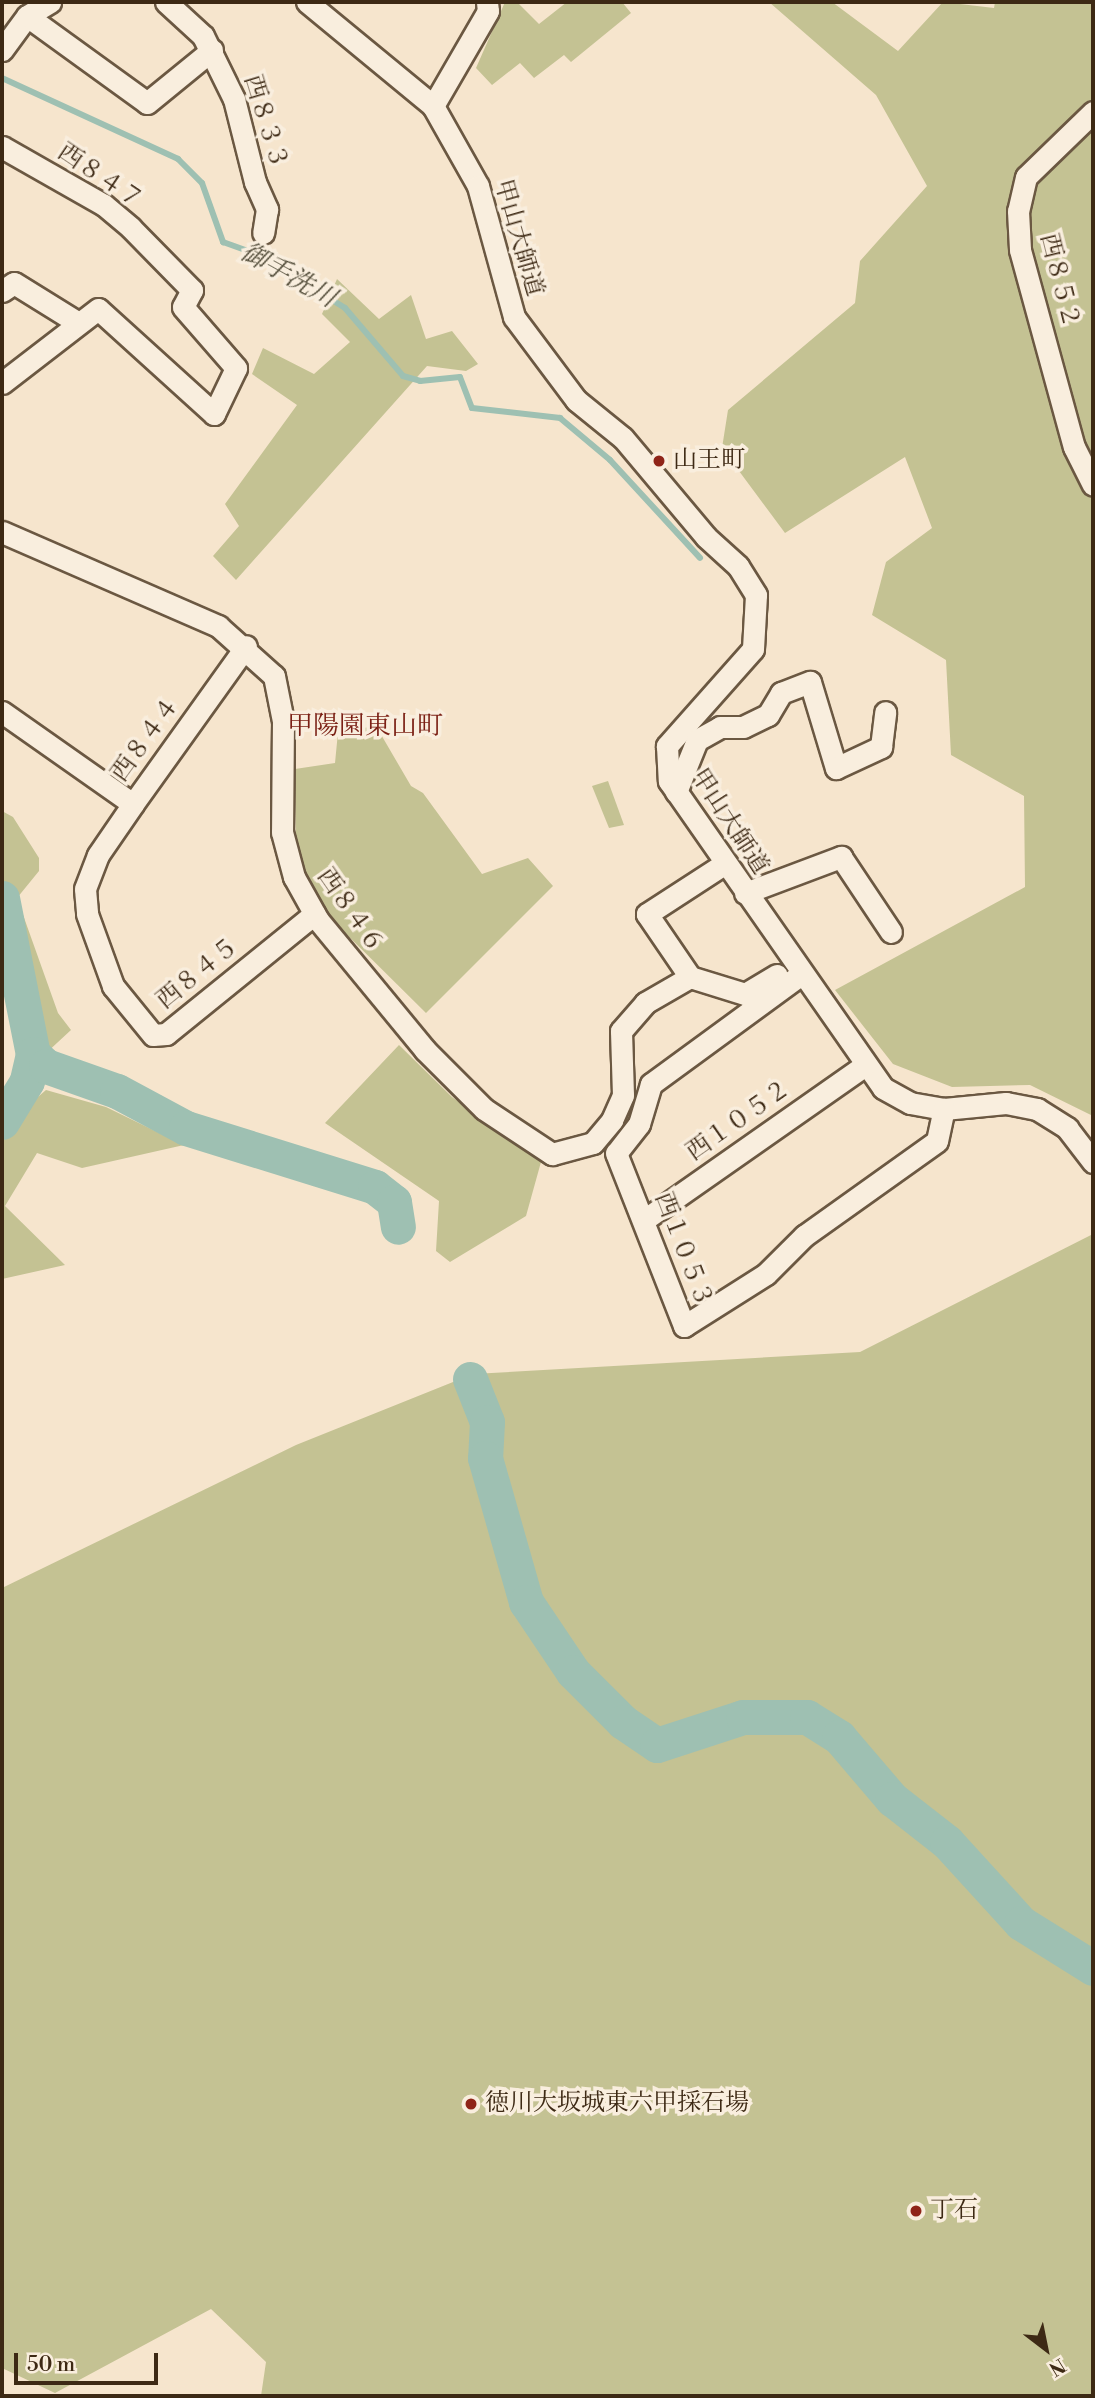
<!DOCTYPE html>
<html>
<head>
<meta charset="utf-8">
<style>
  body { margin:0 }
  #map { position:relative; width:1095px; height:2398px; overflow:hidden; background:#f6e5cd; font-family:"Libre Bodoni","Noto Serif JP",serif }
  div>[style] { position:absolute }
  .green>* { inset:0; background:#c4c293 }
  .stream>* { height:6px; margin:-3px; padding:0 3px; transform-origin:3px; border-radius:3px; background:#9ec0b2 }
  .river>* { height:35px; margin:-17.5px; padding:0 17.5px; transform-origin:17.5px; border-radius:17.5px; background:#9ec0b2 }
  .roads { filter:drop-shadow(2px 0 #6b5842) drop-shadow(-2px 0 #6b5842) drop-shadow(0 2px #6b5842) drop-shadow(0 -2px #6b5842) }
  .minor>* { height:21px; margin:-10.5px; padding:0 10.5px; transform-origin:10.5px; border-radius:10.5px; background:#f9eede }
  .dots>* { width:19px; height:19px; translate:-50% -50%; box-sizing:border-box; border:4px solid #f9eede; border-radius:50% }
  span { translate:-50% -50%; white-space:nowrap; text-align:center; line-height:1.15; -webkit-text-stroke:7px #f9eede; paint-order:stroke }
  .street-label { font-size:24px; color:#3d2914 }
  .poi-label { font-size:24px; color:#3d2914 }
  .left { translate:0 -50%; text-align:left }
  .water-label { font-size:26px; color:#554f3c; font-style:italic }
  .neighbourhood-label { font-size:26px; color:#7a1f14 }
  .frame { position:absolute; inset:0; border:4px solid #3d2914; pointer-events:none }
  .north { position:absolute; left:1011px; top:2314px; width:70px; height:70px; -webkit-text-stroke:5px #f9eede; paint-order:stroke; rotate:148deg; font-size:19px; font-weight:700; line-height:28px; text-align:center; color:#3d2914 }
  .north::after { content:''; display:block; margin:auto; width:24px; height:32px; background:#3d2914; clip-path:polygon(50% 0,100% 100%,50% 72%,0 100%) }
  .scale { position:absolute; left:14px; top:2353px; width:144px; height:32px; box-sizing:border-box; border:4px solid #3d2914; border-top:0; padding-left:9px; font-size:21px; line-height:24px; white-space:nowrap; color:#3d2914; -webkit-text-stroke:5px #f9eede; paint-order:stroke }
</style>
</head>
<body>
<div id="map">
  <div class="green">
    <i style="clip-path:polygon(505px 2px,517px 2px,539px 24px,567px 2px,622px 2px,631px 13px,571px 62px,564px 55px,534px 78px,520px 63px,492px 85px,476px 68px)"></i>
    <i style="clip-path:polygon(769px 2px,832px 2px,898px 51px,943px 2px,994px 8px,995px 2px,1093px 2px,1093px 1116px,1030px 1085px,952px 1087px,893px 1064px,835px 990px,1025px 887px,1024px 796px,951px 755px,946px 660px,872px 615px,886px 562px,932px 528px,905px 457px,785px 533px,722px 448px,728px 410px,855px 303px,860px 261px,927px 186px,876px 95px)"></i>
    <i style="clip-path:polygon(337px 279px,379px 319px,411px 295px,426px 339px,452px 331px,478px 364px,466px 371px,427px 366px,236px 580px,213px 556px,239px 526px,225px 504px,297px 405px,252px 374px,263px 348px,314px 374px,350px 342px,322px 314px)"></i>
    <i style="clip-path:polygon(376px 726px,411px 786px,423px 793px,482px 874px,528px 858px,553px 886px,426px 1013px,322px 910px,296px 852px,295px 769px,335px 763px,338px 732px)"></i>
    <i style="clip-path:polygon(608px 781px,624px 825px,609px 828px,592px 786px)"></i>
    <i style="clip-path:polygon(2px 811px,13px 817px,39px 858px,39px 871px,17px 898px,58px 1013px,71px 1030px,44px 1055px,34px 1038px,2px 878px)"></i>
    <i style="clip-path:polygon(399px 1045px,452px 1097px,541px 1162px,526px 1216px,450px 1262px,436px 1251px,439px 1201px,325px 1123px)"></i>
    <i style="clip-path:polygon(46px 1090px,106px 1107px,184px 1145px,82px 1168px,37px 1153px,5px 1206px,65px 1265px,2px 1279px,2px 1128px)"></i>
    <i style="clip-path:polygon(1093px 1234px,1093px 2396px,261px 2396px,266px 2362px,211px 2309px,55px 2393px,2px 2368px,2px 1588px,296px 1445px,473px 1374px,860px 1352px)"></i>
  </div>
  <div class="stream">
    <i style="left:2px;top:78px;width:194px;rotate:24.7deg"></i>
    <i style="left:178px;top:159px;width:34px;rotate:45deg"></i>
    <i style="left:202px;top:183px;width:63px;rotate:70.4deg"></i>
    <i style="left:223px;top:242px;width:41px;rotate:19.7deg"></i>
    <i style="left:262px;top:256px;width:98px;rotate:32.1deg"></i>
    <i style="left:345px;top:308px;width:89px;rotate:49.5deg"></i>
    <i style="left:403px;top:376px;width:18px;rotate:16deg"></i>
    <i style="left:420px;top:381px;width:40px;rotate:-5.7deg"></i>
    <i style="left:460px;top:377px;width:33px;rotate:69deg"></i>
    <i style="left:472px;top:408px;width:89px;rotate:6.5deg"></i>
    <i style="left:560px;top:418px;width:65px;rotate:40deg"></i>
    <i style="left:610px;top:460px;width:133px;rotate:47.4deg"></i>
  </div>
  <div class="river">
    <i style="left:2px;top:898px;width:159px;rotate:78.8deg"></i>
    <i style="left:33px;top:1054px;width:28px;rotate:103deg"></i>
    <i style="left:27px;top:1081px;width:48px;rotate:121.4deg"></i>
    <i style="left:33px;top:1054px;width:18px;rotate:43deg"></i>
    <i style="left:46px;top:1066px;width:75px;rotate:19.4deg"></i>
    <i style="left:117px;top:1091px;width:78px;rotate:28.2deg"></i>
    <i style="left:186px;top:1128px;width:198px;rotate:17.3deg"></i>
    <i style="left:375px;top:1187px;width:24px;rotate:38deg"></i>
    <i style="left:394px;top:1202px;width:25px;rotate:81deg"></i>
    <i style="left:470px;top:1379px;width:46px;rotate:68.4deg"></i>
    <i style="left:487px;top:1422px;width:36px;rotate:93deg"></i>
    <i style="left:485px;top:1458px;width:150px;rotate:74.1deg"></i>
    <i style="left:526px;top:1602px;width:84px;rotate:56.1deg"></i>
    <i style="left:573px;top:1672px;width:71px;rotate:45deg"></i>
    <i style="left:623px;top:1722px;width:41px;rotate:34.1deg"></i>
    <i style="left:657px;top:1745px;width:90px;rotate:-18deg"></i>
    <i style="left:743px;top:1717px;width:64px"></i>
    <i style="left:807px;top:1717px;width:38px;rotate:32deg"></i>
    <i style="left:839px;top:1737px;width:82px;rotate:49.5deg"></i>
    <i style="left:892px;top:1799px;width:70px;rotate:38deg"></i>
    <i style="left:947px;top:1842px;width:110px;rotate:47.6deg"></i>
    <i style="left:1021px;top:1923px;width:85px;rotate:32deg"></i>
  </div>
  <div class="roads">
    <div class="minor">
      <i style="left:166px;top:2px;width:50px;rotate:42.6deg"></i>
      <i style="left:203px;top:36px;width:70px;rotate:63.8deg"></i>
      <i style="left:234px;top:99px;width:86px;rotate:75.8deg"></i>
      <i style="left:255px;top:182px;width:30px;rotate:66deg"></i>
      <i style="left:267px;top:209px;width:24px;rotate:99deg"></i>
      <i style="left:307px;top:2px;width:163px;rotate:39.5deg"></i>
      <i style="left:487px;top:2px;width:9px;rotate:84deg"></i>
      <i style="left:488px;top:11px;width:110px;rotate:120.1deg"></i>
      <i style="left:433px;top:106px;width:92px;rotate:60.6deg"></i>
      <i style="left:478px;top:186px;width:136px;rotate:74.6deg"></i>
      <i style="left:514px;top:317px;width:104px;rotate:53.2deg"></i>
      <i style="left:576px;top:400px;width:60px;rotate:39deg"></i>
      <i style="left:623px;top:438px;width:129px;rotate:50deg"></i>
      <i style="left:706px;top:537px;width:43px;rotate:42.2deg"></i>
      <i style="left:738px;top:566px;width:34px;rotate:58deg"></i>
      <i style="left:756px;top:595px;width:54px;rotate:93.2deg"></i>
      <i style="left:753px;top:649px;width:130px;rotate:131.6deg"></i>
      <i style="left:667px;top:746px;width:35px;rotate:87deg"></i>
      <i style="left:669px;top:781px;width:374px;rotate:55.1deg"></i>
      <i style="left:883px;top:1088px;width:31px;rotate:29deg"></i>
      <i style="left:910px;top:1103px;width:35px;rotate:10deg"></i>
      <i style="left:944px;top:1109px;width:62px;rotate:-5.5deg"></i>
      <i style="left:1006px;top:1103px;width:32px;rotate:11deg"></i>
      <i style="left:1037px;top:1109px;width:36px;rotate:32deg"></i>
      <i style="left:1067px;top:1128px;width:43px;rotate:52.6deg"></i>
      <i style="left:27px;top:16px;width:148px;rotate:35.9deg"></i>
      <i style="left:147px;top:103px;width:84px;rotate:-39.2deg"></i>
      <i style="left:2px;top:50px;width:42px;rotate:-53.7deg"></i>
      <i style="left:27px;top:16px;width:27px;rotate:-31deg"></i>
      <i style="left:1093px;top:112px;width:93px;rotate:135.9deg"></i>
      <i style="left:1026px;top:177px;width:35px;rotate:103deg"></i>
      <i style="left:1018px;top:211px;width:39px;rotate:87deg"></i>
      <i style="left:1020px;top:250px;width:204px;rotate:74.7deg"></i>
      <i style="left:1074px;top:447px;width:42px;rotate:63.4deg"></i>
      <i style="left:2px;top:147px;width:117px;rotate:29.6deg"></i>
      <i style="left:104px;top:205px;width:35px;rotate:40deg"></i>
      <i style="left:131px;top:228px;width:87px;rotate:45.5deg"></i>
      <i style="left:192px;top:290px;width:19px;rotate:118deg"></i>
      <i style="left:183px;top:307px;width:81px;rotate:49deg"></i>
      <i style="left:236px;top:368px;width:51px;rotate:115.6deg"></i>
      <i style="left:214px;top:414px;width:156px;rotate:-137.8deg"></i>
      <i style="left:98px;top:309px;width:121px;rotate:142.4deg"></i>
      <i style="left:2px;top:291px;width:14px;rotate:-34deg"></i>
      <i style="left:14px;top:283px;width:74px;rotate:31.8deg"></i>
      <i style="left:2px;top:532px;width:236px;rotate:23.5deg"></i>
      <i style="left:218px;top:626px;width:75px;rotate:41.8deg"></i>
      <i style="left:274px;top:676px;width:46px;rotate:78.7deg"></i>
      <i style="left:283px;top:721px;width:111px;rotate:90.5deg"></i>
      <i style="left:282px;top:832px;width:47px;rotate:75.1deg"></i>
      <i style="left:294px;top:877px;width:49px;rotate:60.8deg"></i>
      <i style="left:318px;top:920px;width:168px;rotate:50.5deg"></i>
      <i style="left:425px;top:1050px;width:83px;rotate:45deg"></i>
      <i style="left:484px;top:1109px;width:82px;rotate:33.5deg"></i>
      <i style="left:552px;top:1154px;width:42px;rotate:-15deg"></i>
      <i style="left:593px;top:1143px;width:30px;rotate:-50deg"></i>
      <i style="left:612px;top:1120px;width:27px;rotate:-66deg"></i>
      <i style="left:623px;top:1095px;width:64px;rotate:-91.8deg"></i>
      <i style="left:621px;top:1031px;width:37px;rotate:-49deg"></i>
      <i style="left:645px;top:1003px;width:52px;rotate:-30deg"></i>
      <i style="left:2px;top:712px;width:160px;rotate:35.1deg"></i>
      <i style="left:133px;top:804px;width:194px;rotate:-54.4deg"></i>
      <i style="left:676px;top:792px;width:56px;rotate:-68deg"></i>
      <i style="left:697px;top:740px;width:26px;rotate:-29deg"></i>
      <i style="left:720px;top:727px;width:23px"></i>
      <i style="left:743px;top:727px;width:28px;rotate:-26deg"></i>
      <i style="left:768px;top:715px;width:26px;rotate:-59deg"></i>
      <i style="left:781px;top:693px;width:31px;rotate:-21deg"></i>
      <i style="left:810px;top:682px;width:90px;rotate:73.2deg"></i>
      <i style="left:836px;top:768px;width:50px;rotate:-25deg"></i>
      <i style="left:881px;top:747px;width:35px;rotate:-83deg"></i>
      <i style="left:133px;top:804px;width:62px;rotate:124.5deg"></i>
      <i style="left:98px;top:855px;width:36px;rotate:111deg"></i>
      <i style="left:85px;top:889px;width:25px;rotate:85deg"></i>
      <i style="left:87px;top:914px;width:77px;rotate:70.1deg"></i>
      <i style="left:113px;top:986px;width:63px;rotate:50.8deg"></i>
      <i style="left:153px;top:1035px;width:13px;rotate:-4deg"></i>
      <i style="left:166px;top:1034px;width:191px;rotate:-39deg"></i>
      <i style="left:724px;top:864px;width:92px;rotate:147deg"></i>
      <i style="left:647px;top:914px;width:76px;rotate:55.7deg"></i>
      <i style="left:690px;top:977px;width:58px;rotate:17.2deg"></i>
      <i style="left:745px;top:994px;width:37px;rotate:-31deg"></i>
      <i style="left:745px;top:893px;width:103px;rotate:-20.6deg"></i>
      <i style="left:841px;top:857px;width:90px;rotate:56.3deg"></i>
      <i style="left:800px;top:975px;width:185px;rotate:143.8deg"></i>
      <i style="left:651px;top:1084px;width:42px;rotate:106.7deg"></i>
      <i style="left:639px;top:1124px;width:37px;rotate:128deg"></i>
      <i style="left:616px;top:1153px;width:186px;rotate:68.5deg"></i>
      <i style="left:684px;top:1326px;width:97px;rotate:-32.4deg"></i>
      <i style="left:766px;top:1274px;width:54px;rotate:-45deg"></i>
      <i style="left:804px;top:1236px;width:163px;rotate:-35.5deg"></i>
      <i style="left:937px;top:1141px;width:33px;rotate:-78deg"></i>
      <i style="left:644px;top:1220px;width:269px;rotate:-35deg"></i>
    </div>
  </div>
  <div class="dots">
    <i style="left:659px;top:461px;background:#8f2418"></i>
    <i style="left:471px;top:2104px;background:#8f2418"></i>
    <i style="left:916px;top:2211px;background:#8f2418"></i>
  </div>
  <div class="street-label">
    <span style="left:265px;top:122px;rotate:73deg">西８３３</span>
    <span style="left:100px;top:177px;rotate:34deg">西８４７</span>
    <span style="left:518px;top:238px;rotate:74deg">甲山大師道</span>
    <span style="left:1059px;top:281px;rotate:76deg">西８５２</span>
    <span style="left:146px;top:740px;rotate:-54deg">西８４４</span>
    <span style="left:729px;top:822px;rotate:57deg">甲山大師道</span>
    <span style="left:350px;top:911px;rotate:55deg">西８４６</span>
    <span style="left:198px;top:974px;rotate:-39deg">西８４５</span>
    <span style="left:739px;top:1121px;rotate:-35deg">西１０５２</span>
    <span style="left:683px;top:1250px;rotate:69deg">西１０５３</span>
  </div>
  <div class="poi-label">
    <span class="left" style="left:673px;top:461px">山王町</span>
    <span class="left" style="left:485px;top:2104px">徳川大坂城東六甲採石場</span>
    <span class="left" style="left:930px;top:2211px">丁石</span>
  </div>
  <div class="water-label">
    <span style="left:288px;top:276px;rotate:29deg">御手洗川</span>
  </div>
  <div class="neighbourhood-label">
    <span style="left:365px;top:727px">甲陽園東山町</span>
  </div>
  <div class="frame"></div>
  <div class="north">N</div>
  <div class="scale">50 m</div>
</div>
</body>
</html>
